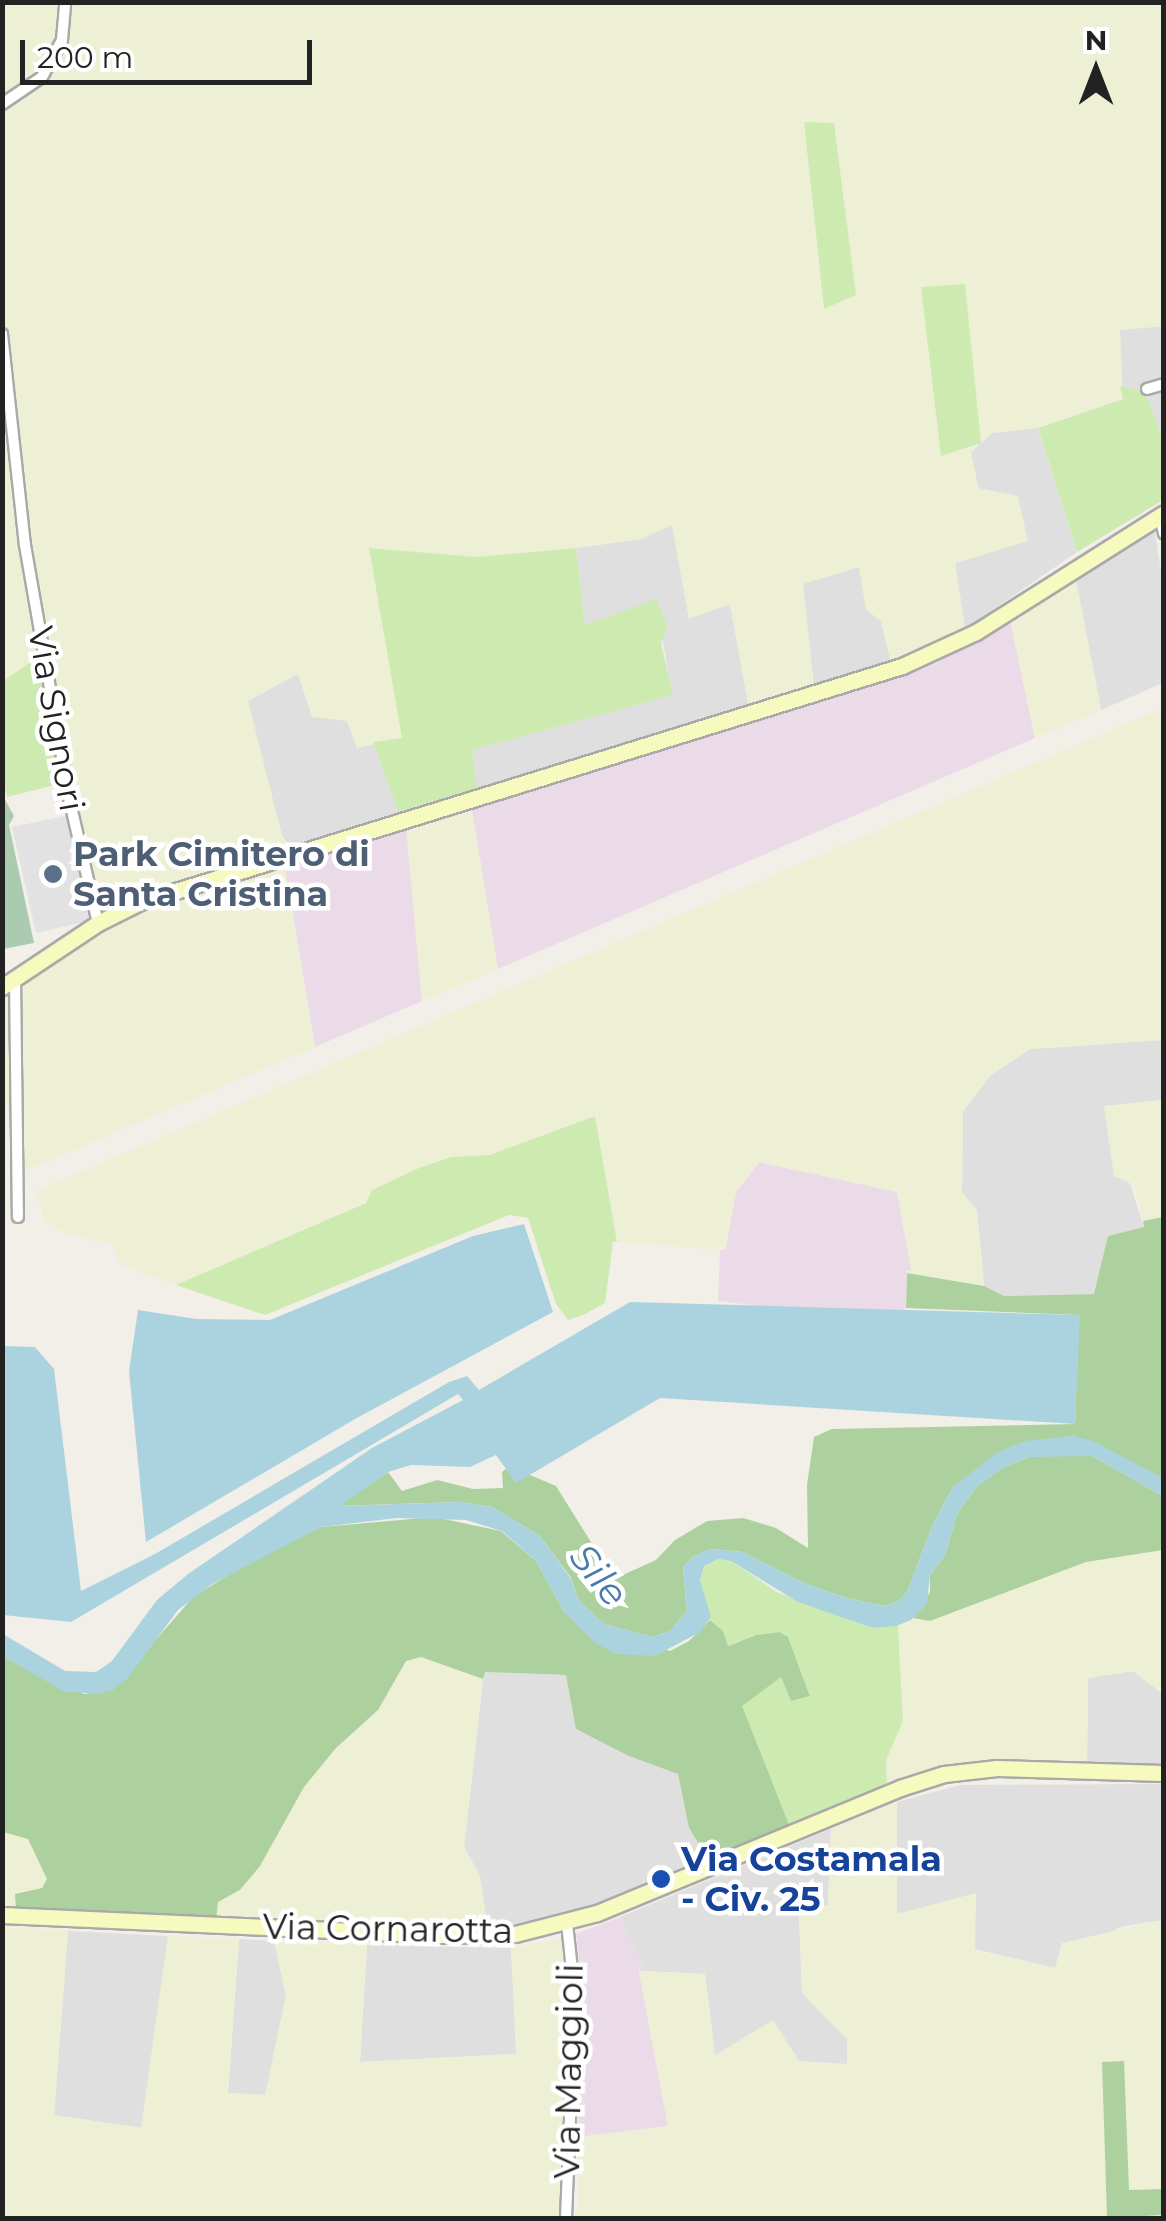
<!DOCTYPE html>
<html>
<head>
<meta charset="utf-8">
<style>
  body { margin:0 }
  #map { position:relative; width:1166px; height:2221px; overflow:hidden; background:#f2efe9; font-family:Montserrat,sans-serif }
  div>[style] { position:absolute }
  .residential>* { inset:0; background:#e0dfdf }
  .industrial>* { inset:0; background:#ebdbe8 }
  .farmland>* { inset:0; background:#eef0d5 }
  .grass>* { inset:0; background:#cdebb0 }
  .forest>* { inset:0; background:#add19e }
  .cemetery>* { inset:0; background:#aacbaf }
  .parking>* { inset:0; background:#e2e2e2 }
  .water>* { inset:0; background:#aad3df }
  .roads { filter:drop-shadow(2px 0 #a9a9a9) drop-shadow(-2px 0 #a9a9a9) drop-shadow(0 2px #a9a9a9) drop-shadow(0 -2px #a9a9a9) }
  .street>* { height:10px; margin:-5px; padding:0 5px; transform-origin:5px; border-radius:5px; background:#fff }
  .secondary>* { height:15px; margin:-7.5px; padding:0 7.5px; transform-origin:7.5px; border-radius:7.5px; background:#f7fabf }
  .dots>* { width:28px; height:28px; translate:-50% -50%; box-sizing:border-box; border:5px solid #fff; border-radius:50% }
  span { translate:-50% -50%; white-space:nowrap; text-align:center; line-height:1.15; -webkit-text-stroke:9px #fff; paint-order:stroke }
  .street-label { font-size:35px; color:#222 }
  .service-label { font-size:35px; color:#4e5e75; font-weight:700 }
  .left { translate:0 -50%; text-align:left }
  .transit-label { font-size:35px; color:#164399; font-weight:700 }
  .water-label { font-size:38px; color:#4a7aab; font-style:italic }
  .frame { position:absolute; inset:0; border:5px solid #222; pointer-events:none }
  .north { position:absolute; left:1046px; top:20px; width:100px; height:100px; -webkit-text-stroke:8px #fff; paint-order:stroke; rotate:0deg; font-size:28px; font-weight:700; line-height:40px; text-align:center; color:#222 }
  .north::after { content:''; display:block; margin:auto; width:35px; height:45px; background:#222; clip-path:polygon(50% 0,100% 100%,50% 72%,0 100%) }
  .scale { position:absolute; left:20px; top:40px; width:292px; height:45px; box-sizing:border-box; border:5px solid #222; border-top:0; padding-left:12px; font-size:30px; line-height:35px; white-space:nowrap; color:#222; -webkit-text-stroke:8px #fff; paint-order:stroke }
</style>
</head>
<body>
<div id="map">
  <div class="residential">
    <i style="clip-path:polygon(1163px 326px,1163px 439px,1145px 393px,1120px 386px,1120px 330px)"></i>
    <i style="clip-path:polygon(1037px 426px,1077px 552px,965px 629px,955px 563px,1027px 541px,978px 488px,971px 452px,992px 433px)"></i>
    <i style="clip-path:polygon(672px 524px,689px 618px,730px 604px,749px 708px,477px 788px,471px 750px,672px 695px,656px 600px,585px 626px,576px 548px,641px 539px)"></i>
    <i style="clip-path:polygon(1154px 525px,1163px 585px,1163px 683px,1101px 710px,1074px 570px)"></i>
    <i style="clip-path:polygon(859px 566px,866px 609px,881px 621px,891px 662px,814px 687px,802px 584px)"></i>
    <i style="clip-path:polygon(298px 674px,373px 742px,398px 812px,289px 846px,282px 836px,247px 701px)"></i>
    <i style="clip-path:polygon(1163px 1040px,1163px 1100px,1105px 1106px,1144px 1227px,1108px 1236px,1095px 1294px,1004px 1296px,984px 1286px,977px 1211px,962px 1192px,963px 1111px,991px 1075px,1030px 1049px)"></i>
    <i style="clip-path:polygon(1133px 1671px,1163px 1694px,1163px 1767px,1087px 1766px,1088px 1678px)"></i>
    <i style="clip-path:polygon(484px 1672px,566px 1675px,577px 1729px,629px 1756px,679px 1774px,689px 1828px,709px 1861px,565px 1919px,488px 1931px,480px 1876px,464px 1847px)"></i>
    <i style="clip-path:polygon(1163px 1784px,1163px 1920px,1120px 1927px,1055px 1968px,974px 1949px,976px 1894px,897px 1915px,897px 1802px,960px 1785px)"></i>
    <i style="clip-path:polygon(831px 1829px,828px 1906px,799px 1912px,802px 1993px,848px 2039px,847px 2064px,715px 2056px,705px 1974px,644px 1971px,620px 1917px)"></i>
    <i style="clip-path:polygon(68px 1931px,168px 1936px,142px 2128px,54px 2115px)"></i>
    <i style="clip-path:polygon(239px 1939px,274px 1941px,286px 1995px,266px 2095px,228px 2093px)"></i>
    <i style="clip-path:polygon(367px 1945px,511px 1948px,517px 2054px,360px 2062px)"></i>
  </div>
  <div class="industrial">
    <i style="clip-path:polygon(1009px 615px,1035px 738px,498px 969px,471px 805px,737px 728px,936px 663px)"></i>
    <i style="clip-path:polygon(406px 825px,422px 1001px,315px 1047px,284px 863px)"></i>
    <i style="clip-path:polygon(759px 1162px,897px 1192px,912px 1272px,907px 1270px,905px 1323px,718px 1301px,720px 1250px,725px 1250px,736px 1192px)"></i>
    <i style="clip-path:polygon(620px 1917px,644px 1971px,639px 1972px,668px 2126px,578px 2137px,580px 1969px,576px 1934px)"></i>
  </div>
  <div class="farmland">
    <i style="clip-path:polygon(evenodd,2px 3px,1163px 3px,1163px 326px,1120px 330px,1123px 398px,1038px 428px,992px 433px,981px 443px,965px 285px,921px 287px,941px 455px,977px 447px,971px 452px,978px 488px,1018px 496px,1028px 541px,955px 563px,965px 629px,930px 650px,891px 662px,881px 621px,866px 609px,859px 567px,803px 584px,814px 687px,749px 708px,730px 604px,689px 619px,672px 525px,641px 539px,522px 555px,477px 557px,370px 548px,403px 738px,357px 748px,347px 721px,312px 717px,298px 674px,248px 701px,282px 836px,289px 846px,146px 892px,104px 911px,34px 660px,3px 682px,2px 3px,804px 123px,834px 123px,824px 309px,823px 305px,804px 123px)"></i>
    <i style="clip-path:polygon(1074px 570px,1101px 710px,1035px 738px,1009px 615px)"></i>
    <i style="clip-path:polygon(1163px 708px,1163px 1040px,1030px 1049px,991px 1075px,963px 1111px,962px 1192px,977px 1210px,984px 1286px,907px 1273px,911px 1270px,897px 1192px,760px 1162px,736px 1192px,725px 1250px,617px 1242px,595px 1116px,490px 1155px,451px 1157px,419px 1168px,372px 1190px,366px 1202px,176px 1285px,120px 1264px,112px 1244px,70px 1235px,44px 1221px,36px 1191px)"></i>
    <i style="clip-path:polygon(471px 805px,498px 969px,422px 1001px,406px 826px)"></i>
    <i style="clip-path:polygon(284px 863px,315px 1047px,22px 1172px,21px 1104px,3px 1103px,3px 997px,120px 919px)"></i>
    <i style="clip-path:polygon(1163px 1100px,1163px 1217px,1143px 1221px,1134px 1185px,1114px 1176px,1104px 1106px)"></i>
    <i style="clip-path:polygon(1143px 1550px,1163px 1550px,1163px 1694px,1133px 1671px,1088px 1678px,1087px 1766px,887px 1787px,886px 1760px,903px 1721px,898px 1625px,913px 1618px,930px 1621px,1086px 1562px)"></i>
    <i style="clip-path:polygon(421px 1657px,483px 1679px,464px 1847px,480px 1876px,488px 1931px,216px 1921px,218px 1902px,240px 1890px,260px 1866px,304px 1787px,336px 1748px,378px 1710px,405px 1661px)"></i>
    <i style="clip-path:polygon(897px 1802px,897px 1914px,976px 1893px,975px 1950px,1055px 1968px,1062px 1943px,1163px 1920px,1163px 2189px,1129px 2190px,1123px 2061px,1102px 2062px,1107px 2218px,577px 2218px,578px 2137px,668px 2126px,639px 1971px,705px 1974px,715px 2055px,773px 2020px,800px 2062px,847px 2064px,847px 2039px,802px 1993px,799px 1911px,828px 1905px,831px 1829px)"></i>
    <i style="clip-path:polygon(3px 1832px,28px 1839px,47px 1879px,42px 1888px,16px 1894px,16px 1911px,3px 1910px)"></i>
    <i style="clip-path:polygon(2px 1927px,68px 1931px,54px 2115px,141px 2128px,168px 1936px,239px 1939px,228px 2093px,265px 2095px,286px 1995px,274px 1941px,367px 1945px,360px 2062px,516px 2054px,511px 1948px,562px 1938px,566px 2037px,562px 2218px,3px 2218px)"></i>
  </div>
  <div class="grass">
    <i style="clip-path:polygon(804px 122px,834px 123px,856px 295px,824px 309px)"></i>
    <i style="clip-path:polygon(965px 284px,981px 443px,941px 456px,921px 287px)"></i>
    <i style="clip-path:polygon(1120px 386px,1145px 392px,1163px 439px,1163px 500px,1077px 552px,1038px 428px,1123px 399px)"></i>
    <i style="clip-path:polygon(369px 548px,477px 557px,576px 548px,585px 625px,656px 599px,668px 627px,661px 643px,673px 695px,472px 750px,477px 788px,398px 812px,373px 742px,402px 738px)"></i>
    <i style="clip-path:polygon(35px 659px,67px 782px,7px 797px,2px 777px,2px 682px)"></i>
    <i style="clip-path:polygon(595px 1116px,617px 1242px,613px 1242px,605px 1303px,585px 1314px,568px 1320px,556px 1304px,528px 1218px,509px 1215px,265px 1315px,176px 1285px,366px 1203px,372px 1190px,419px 1168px,451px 1157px,490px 1155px)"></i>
    <i style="clip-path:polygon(718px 1559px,731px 1561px,777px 1592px,873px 1628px,898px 1625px,903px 1721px,886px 1760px,887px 1787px,790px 1827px,741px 1706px,781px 1676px,791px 1701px,810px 1695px,788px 1637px,781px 1632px,756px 1635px,727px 1646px,723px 1631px,710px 1620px,700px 1580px,704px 1566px)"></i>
  </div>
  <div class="forest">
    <i style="clip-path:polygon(1163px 1217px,1163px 1478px,1073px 1436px,953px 1487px,934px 1522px,906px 1594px,897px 1602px,885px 1606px,846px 1598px,806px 1584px,743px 1552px,710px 1549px,692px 1557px,683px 1568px,687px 1611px,670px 1631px,652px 1637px,604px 1624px,579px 1601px,571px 1578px,539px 1535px,492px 1507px,459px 1502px,338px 1506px,388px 1472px,402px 1491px,437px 1480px,473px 1489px,503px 1488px,502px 1472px,509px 1466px,556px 1486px,614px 1579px,656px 1560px,675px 1540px,707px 1521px,743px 1518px,776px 1528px,808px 1548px,807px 1485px,814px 1437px,832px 1429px,1075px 1424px,1079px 1315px,906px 1308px,907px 1273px,984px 1286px,1004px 1296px,1094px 1294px,1108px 1236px,1144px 1227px,1143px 1221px)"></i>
    <i style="clip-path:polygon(1074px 1453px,1092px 1456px,1163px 1496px,1163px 1550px,1086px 1562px,930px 1621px,913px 1618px,930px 1592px,930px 1575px,945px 1555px,957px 1514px,977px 1486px,1002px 1468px,1029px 1457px)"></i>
    <i style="clip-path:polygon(434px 1517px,501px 1531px,536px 1561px,564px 1612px,670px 1651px,689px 1641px,710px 1620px,723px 1631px,728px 1646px,756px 1635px,780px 1632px,788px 1637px,810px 1696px,791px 1701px,781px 1677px,742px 1706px,790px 1827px,709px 1861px,689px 1828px,678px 1774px,629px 1756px,576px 1729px,566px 1675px,485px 1672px,483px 1679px,421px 1657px,406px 1661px,378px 1710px,336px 1748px,304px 1787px,260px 1866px,240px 1890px,218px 1902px,216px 1921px,16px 1911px,15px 1894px,42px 1888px,47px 1879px,28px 1839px,3px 1832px,2px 1656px,84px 1694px,112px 1690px,194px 1596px,278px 1545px,321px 1527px)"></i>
    <i style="clip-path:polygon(1124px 2061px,1129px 2190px,1163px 2189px,1163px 2215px,1107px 2218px,1102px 2062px)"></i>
  </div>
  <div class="cemetery">
    <i style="clip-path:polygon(2px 794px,14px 816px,9px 825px,34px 943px,3px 949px)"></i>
  </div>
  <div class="parking">
    <i style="clip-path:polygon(70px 815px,93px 920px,36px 933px,12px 827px)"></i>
  </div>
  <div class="water">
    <i style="clip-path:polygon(524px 1224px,553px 1312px,355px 1419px,146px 1542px,129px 1371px,138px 1310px,196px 1319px,270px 1320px,473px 1236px)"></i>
    <i style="clip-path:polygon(630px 1302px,1080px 1315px,1075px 1424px,660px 1398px,516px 1483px,496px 1455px,470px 1467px,411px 1465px,388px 1472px,340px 1506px,459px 1502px,492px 1507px,539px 1535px,571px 1579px,579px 1601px,604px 1624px,652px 1637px,670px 1631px,687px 1611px,683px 1568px,692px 1557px,710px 1549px,743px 1552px,806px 1584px,846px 1598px,885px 1606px,897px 1602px,906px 1594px,934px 1522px,953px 1487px,998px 1452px,1025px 1441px,1073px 1436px,1093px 1441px,1163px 1478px,1163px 1496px,1092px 1456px,1029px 1457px,1002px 1468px,977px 1486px,957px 1514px,945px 1555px,930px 1575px,927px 1604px,911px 1620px,896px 1626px,873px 1628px,798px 1602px,731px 1561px,718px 1559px,704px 1566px,700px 1580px,711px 1617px,700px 1632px,655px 1656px,616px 1654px,594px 1642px,564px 1612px,536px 1561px,502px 1531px,466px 1520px,397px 1518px,321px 1527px,212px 1584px,178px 1610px,127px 1679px,112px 1690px,97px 1694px,63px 1691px,3px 1656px,3px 1634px,65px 1671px,96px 1672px,112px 1661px,157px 1600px,188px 1574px,372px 1448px,463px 1400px,458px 1394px,71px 1622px,3px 1615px,3px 1346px,35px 1347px,54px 1369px,81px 1591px,155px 1554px,449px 1382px,467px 1376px,479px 1390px)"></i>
  </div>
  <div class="roads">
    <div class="street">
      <i style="left:2px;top:104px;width:48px;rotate:-34deg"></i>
      <i style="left:42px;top:77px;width:42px;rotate:-61.6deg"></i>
      <i style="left:62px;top:40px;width:38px;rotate:-85deg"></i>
      <i style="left:2px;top:334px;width:212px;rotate:83.8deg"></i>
      <i style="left:25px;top:545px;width:261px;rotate:80.1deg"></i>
      <i style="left:70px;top:802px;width:124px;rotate:77deg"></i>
      <i style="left:1147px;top:389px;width:18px;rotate:-16deg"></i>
      <i style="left:1160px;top:515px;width:19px;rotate:78deg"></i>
      <i style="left:15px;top:978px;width:239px;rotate:89.3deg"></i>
      <i style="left:566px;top:2218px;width:220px;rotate:-87.7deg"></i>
      <i style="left:575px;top:1998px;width:75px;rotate:-96.1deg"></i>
    </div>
    <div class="secondary">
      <i style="left:2px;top:987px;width:115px;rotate:-33.7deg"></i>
      <i style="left:98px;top:923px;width:47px;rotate:-26.6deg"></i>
      <i style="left:140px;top:902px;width:798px;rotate:-17.21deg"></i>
      <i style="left:902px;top:666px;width:81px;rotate:-24.7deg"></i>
      <i style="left:976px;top:632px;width:222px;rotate:-32.3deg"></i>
      <i style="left:2px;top:1915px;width:434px;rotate:2.6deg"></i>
      <i style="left:436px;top:1935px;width:79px;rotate:-0.7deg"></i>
      <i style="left:515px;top:1934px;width:85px;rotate:-14.4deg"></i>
      <i style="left:597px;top:1913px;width:328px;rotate:-22.4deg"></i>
      <i style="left:900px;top:1788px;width:46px;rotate:-17.7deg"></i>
      <i style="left:944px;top:1774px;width:53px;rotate:-6.5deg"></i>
      <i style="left:997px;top:1768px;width:167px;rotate:1.7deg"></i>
    </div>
  </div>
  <div class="dots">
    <i style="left:53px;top:874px;background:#5c6f8a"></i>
    <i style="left:661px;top:1879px;background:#1a4fb4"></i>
  </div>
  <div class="street-label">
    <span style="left:56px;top:719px;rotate:80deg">Via Signori</span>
    <span style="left:388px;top:1929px;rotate:1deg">Via Cornarotta</span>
    <span style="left:569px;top:2071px;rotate:-89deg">Via Maggioli</span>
  </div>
  <div class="service-label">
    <span class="left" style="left:73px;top:874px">Park Cimitero di<br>Santa Cristina</span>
  </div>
  <div class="transit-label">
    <span class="left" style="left:681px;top:1879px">Via Costamala<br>- Civ. 25</span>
  </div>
  <div class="water-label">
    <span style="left:599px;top:1575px;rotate:51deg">Sile</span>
  </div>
  <div class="frame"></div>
  <div class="north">N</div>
  <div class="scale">200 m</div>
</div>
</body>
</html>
